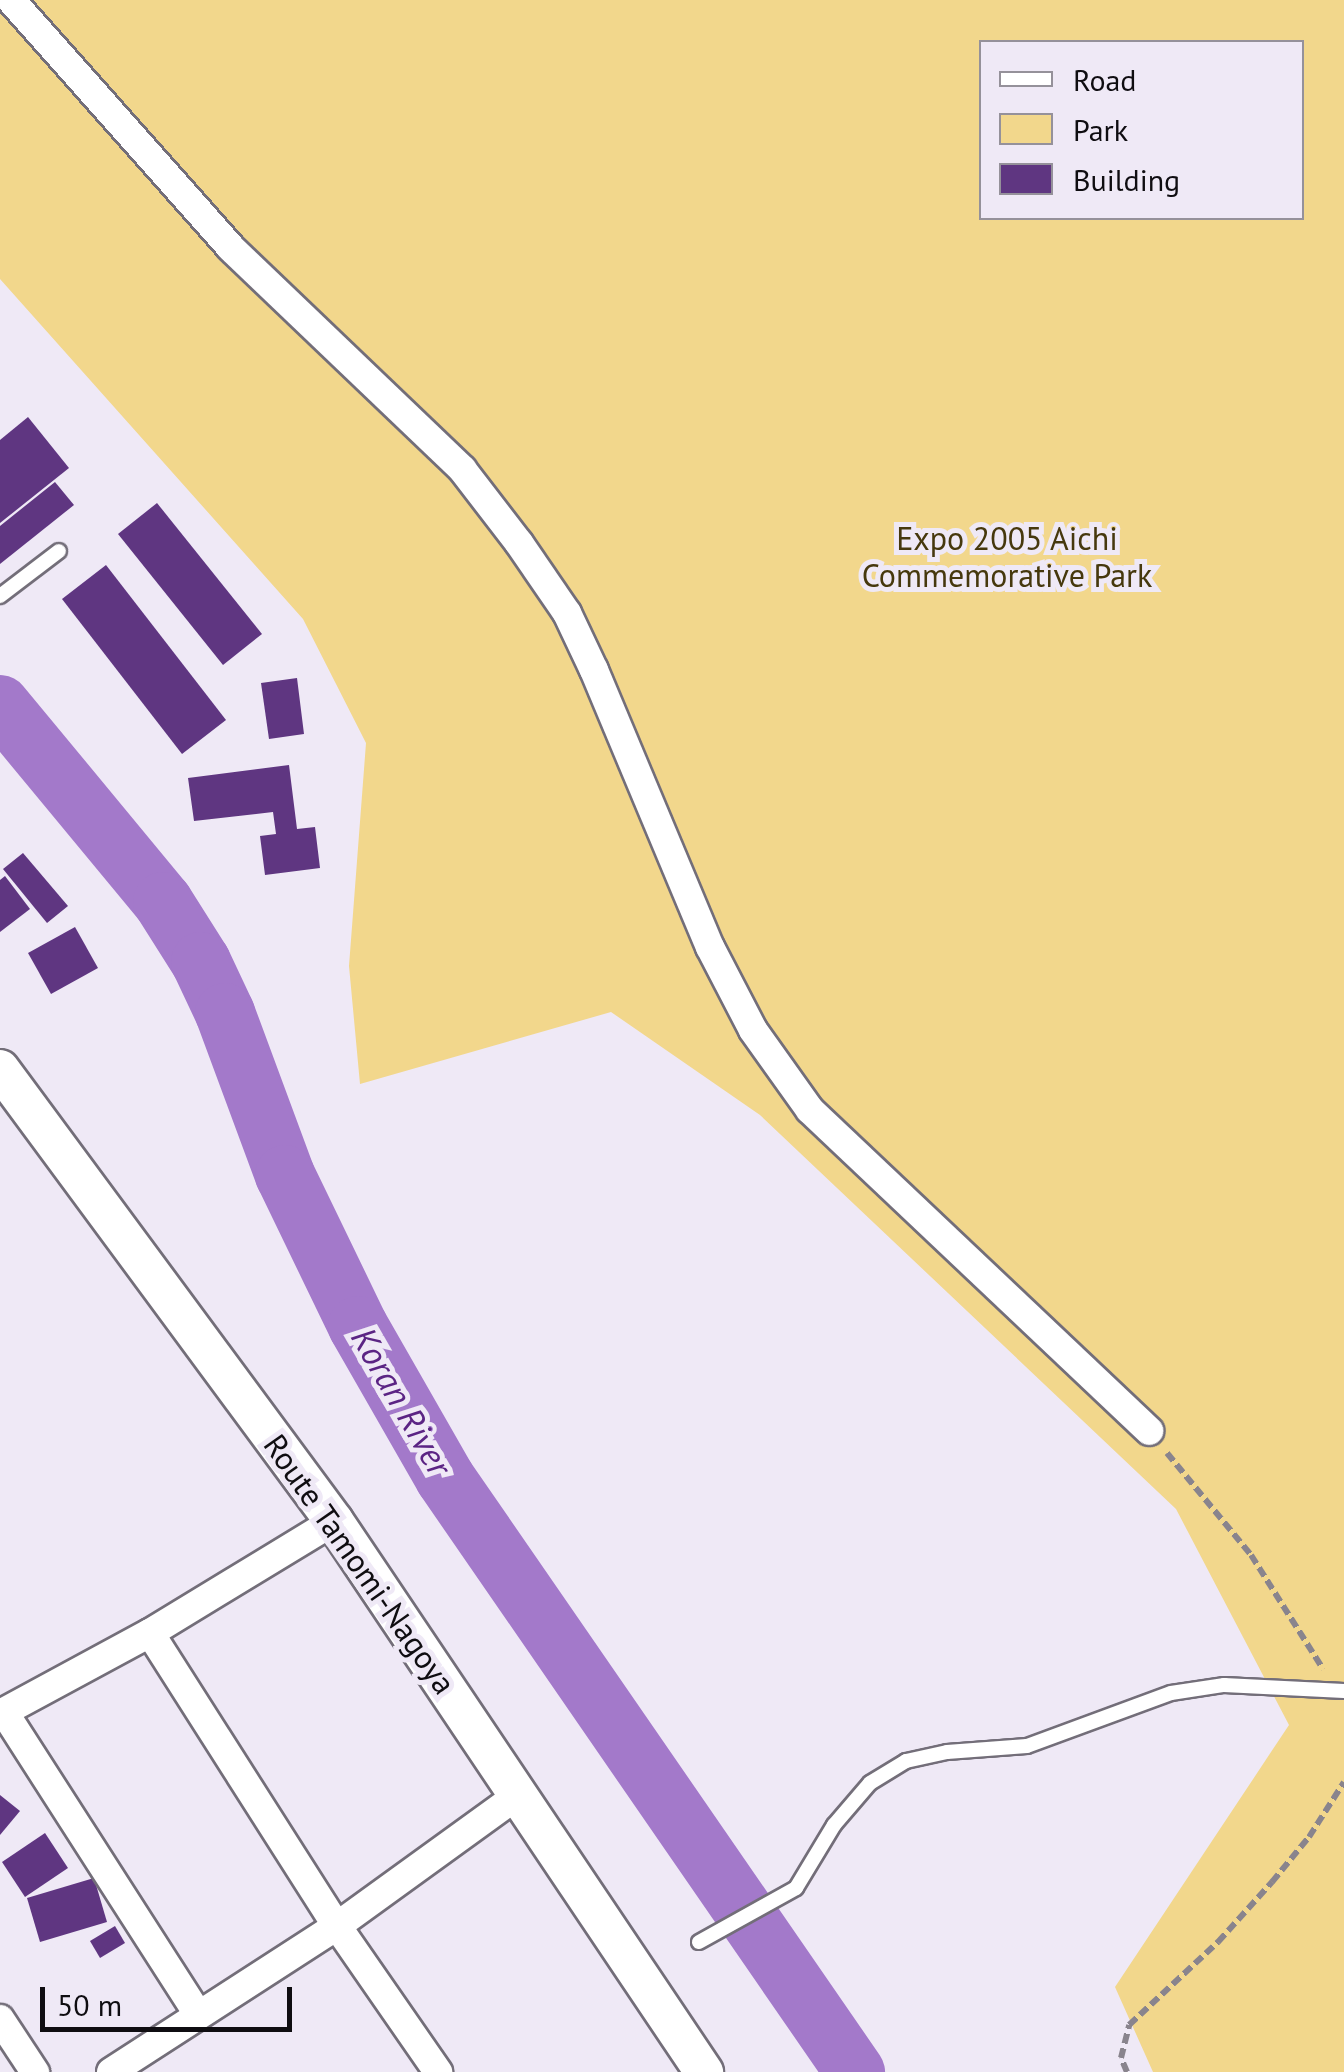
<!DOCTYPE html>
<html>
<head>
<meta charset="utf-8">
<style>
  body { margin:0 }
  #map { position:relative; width:1344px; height:2072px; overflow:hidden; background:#efe9f6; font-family:"PT Sans",sans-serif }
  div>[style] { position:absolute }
  .green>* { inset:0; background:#f2d78c }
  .river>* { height:60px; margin:-30px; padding:0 30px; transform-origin:30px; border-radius:30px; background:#a379ca }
  .building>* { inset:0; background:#5f3681 }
  .path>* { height:6px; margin-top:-3px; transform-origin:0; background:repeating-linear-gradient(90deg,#89848d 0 10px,transparent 0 15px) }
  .roads { filter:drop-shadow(2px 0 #736e79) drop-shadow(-2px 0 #736e79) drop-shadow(0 2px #736e79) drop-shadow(0 -2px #736e79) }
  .service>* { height:14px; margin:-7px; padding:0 7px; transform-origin:7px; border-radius:7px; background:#fff }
  .minor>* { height:28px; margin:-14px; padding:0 14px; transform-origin:14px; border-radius:14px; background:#fff }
  .secondary>* { height:38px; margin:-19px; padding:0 19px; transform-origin:19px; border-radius:19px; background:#fff }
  span { translate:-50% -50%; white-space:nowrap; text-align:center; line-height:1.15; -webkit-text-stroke:10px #efe9f6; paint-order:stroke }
  .park-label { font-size:32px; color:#46380d }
  .street-label { font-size:32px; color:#0f0d11 }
  .water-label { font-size:35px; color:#5b2484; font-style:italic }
  .legend { position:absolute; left:979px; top:40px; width:325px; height:180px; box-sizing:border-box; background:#efe9f6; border:2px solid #95919a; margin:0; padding:12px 18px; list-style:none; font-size:30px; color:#0f0d11 }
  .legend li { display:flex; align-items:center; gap:20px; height:50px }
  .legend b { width:50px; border:2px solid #95919a }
  .scale { position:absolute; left:40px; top:1987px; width:252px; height:45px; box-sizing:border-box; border:5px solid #0f0d11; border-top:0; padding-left:12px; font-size:30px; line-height:35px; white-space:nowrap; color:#0f0d11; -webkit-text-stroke:8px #efe9f6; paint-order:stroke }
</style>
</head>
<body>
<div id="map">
  <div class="green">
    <i style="clip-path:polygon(evenodd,0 0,1344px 0,1344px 2072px,1153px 2072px,1115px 1987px,1289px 1725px,1176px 1509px,760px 1115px,611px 1012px,360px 1084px,349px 966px,366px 743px,303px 619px,0 279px,0 0,982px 42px,1302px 42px,1302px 218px,982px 218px,982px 42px)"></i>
  </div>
  <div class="river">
    <i style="left:0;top:705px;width:256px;rotate:50.4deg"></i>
    <i style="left:163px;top:902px;width:71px;rotate:57.7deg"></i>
    <i style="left:201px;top:962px;width:56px;rotate:64.8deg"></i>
    <i style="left:225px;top:1013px;width:173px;rotate:69.7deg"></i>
    <i style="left:285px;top:1175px;width:168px;rotate:64.2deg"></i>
    <i style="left:358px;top:1326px;width:175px;rotate:60.2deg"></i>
    <i style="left:445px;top:1478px;width:722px;rotate:55.39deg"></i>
  </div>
  <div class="building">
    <i style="clip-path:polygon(28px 417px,69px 468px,0 523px,0 440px)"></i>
    <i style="clip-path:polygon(55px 482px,74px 505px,0 564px,0 526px)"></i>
    <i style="clip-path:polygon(157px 503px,262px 634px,223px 665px,118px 534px)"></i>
    <i style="clip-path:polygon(106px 565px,226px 720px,182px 754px,62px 599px)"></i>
    <i style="clip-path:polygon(297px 678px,304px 734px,269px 739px,261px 683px)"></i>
    <i style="clip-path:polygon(289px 765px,297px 829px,315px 827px,320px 868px,265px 875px,260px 836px,276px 834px,273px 812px,194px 821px,188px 778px)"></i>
    <i style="clip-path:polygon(23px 853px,68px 906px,47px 923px,3px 869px)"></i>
    <i style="clip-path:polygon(5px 876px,30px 909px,0 932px,0 880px)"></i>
    <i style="clip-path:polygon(75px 927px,98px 968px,51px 994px,28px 953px)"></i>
    <i style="clip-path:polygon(0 1795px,20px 1811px,0 1835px)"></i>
    <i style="clip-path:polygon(45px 1833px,68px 1868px,25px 1897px,2px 1862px)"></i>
    <i style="clip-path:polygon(94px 1878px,107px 1922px,40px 1942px,27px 1898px)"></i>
    <i style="clip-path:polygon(115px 1926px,125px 1943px,100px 1958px,90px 1941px)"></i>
  </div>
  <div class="path">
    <i style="left:1167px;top:1453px;width:132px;rotate:50.5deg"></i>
    <i style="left:1251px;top:1555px;width:135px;rotate:57.7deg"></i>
    <i style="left:1127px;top:2072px;width:15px;rotate:-113deg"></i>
    <i style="left:1121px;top:2058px;width:34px;rotate:-76deg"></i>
    <i style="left:1129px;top:2025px;width:122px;rotate:-43deg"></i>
    <i style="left:1218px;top:1942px;width:81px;rotate:-48deg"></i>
    <i style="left:1272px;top:1882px;width:58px;rotate:-50.6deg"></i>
    <i style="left:1309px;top:1837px;width:65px;rotate:-57.5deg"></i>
  </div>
  <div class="roads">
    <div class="service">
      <i style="left:0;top:596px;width:74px;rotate:-37.3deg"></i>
      <i style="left:699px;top:1942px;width:111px;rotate:-29.1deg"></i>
      <i style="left:796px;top:1888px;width:74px;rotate:-58.9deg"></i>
      <i style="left:834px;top:1825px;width:55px;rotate:-49.4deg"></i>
      <i style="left:870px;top:1783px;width:42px;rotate:-31.4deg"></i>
      <i style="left:906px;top:1761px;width:42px;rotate:-12.4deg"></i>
      <i style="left:947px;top:1752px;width:80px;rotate:-4.3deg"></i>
      <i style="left:1027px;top:1746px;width:153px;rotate:-20.2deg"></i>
      <i style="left:1171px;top:1693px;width:54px;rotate:-8.6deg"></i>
      <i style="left:1224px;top:1685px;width:120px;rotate:2.9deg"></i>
    </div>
    <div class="minor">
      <i style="left:11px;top:0;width:332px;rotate:48.4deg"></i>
      <i style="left:231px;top:248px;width:320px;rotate:43.7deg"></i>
      <i style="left:462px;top:469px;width:93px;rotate:52.4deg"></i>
      <i style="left:519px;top:543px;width:85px;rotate:55.6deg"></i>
      <i style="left:567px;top:613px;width:63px;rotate:64.7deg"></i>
      <i style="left:594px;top:670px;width:300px;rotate:67.3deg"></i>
      <i style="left:710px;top:947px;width:93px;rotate:62.6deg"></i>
      <i style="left:753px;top:1030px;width:98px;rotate:54.5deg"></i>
      <i style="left:810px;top:1110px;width:467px;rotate:43.4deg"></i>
      <i style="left:150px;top:1633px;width:348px;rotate:57.5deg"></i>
      <i style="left:337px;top:1926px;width:178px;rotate:55.3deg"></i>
      <i style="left:4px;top:1712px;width:358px;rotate:57.3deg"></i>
      <i style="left:0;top:1714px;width:170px;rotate:-28.4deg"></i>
      <i style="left:150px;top:1633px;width:215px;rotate:-31.3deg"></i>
      <i style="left:0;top:2019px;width:64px;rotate:56.6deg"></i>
      <i style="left:111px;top:2072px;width:269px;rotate:-32.9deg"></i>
      <i style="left:337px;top:1926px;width:223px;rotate:-35.9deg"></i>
    </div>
    <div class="secondary">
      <i style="left:0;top:1069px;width:562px;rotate:53.54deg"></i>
      <i style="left:334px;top:1521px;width:664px;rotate:56.12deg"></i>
    </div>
  </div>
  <div class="park-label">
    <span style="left:1007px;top:557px">Expo 2005 Aichi<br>Commemorative Park</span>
  </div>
  <div class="street-label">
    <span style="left:360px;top:1564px;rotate:55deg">Route Tamomi-Nagoya</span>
  </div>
  <div class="water-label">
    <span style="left:402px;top:1401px;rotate:60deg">Koran River</span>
  </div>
  <ul class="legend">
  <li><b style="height:12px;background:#fff"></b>Road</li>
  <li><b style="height:28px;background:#f2d78c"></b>Park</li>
  <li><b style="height:28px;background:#5f3681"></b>Building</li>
  </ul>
  <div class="scale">50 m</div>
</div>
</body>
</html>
